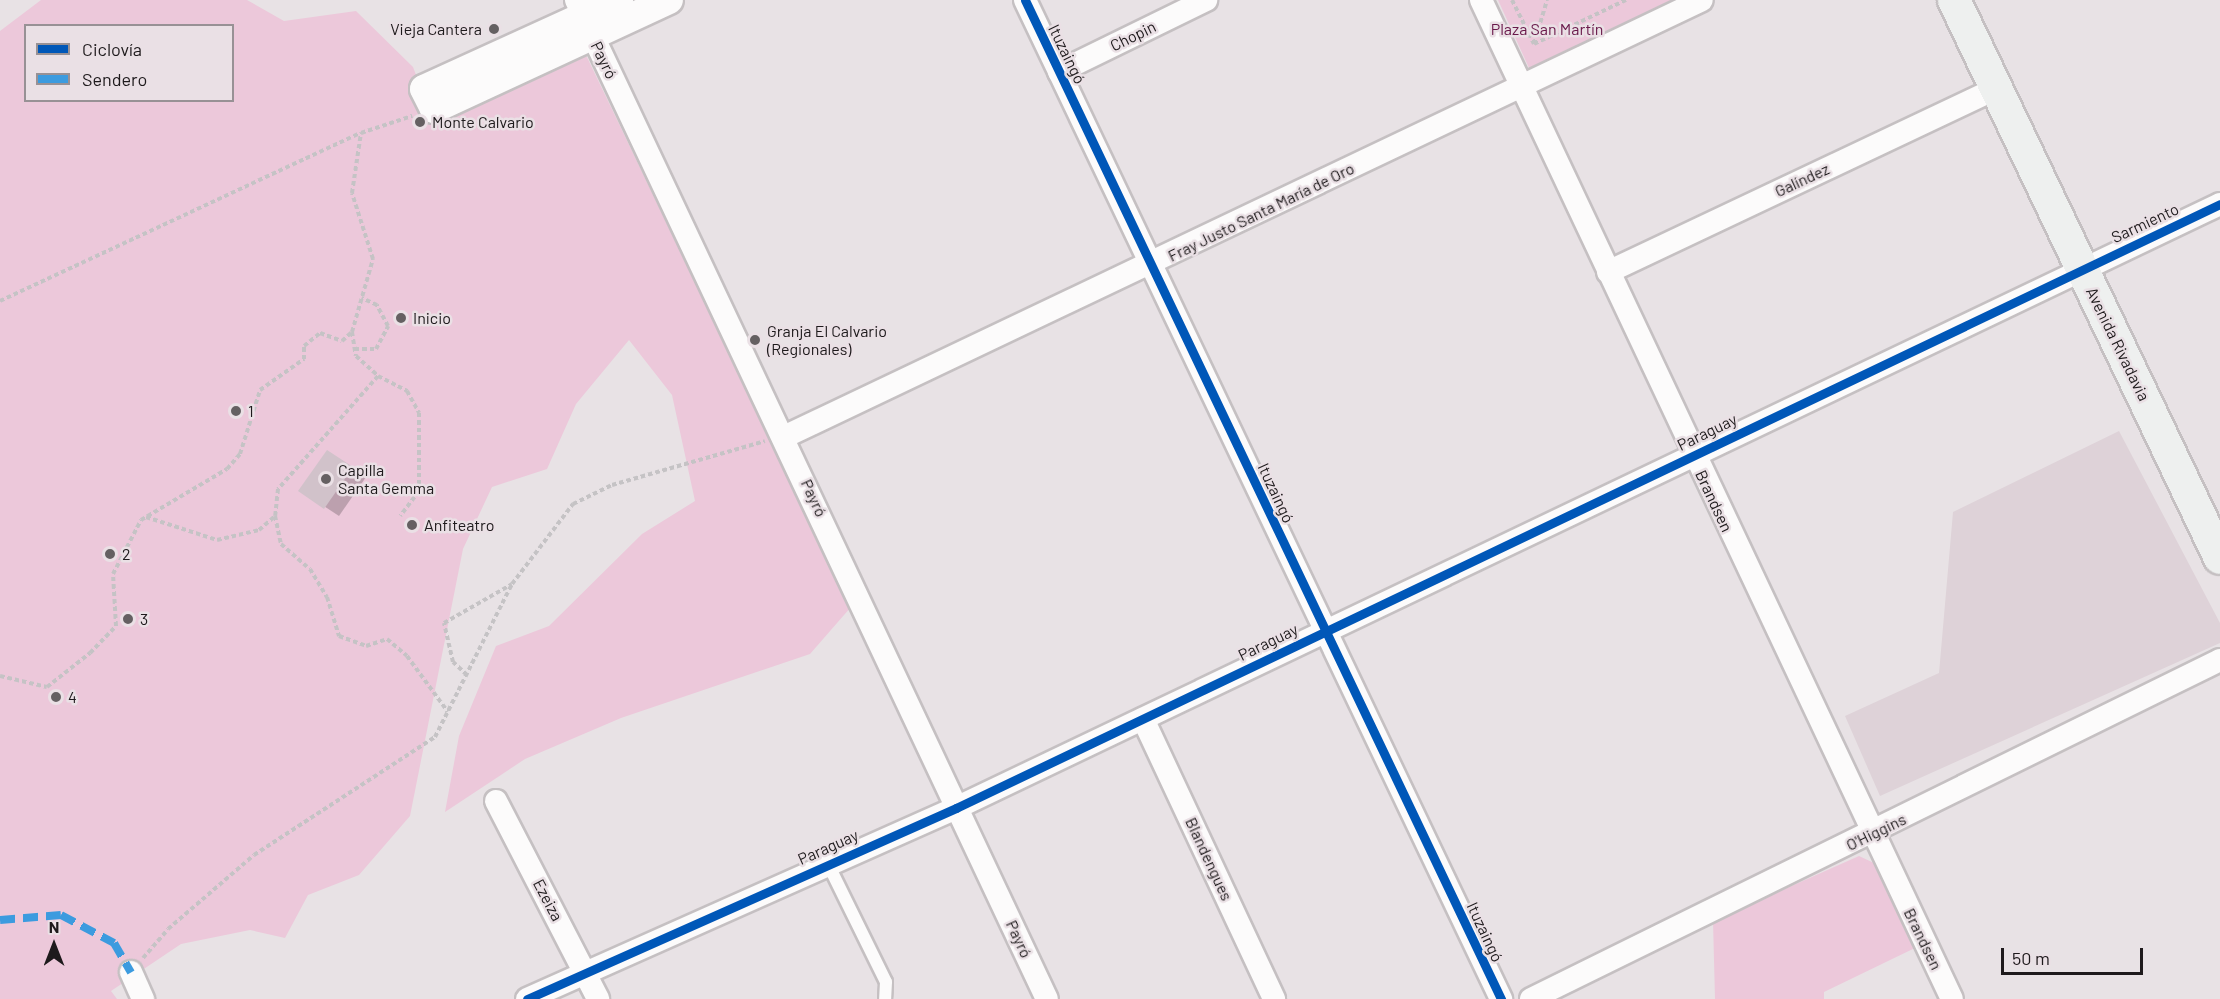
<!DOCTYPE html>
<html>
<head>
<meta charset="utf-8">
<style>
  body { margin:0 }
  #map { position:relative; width:2220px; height:999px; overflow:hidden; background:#e8e2e5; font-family:Barlow,sans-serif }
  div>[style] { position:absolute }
  .built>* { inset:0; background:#ded2d8 }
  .green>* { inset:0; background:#ecc8da }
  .shadow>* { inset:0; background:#0003 }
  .building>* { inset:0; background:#d1c2ca }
  .path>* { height:4px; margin-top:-2px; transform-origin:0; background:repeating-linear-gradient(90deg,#c5c3c5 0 4.5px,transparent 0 7.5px) }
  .roads { filter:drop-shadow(2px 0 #c5c0c2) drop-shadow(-2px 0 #c5c0c2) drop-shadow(0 2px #c5c0c2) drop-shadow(0 -2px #c5c0c2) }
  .service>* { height:12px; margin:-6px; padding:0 6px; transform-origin:6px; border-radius:6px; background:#fcfbfb }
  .minor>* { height:22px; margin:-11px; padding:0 11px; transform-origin:11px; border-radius:11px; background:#fcfbfb }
  .tertiary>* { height:28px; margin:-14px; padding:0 14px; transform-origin:14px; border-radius:14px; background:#fcfbfb }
  .secondary>* { height:32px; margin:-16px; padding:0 16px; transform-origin:16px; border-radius:16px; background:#eef0ef }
  .quiet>* { height:8px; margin-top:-4px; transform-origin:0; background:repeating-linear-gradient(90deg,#3c9bdf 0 15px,transparent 0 23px) }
  .cycleway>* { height:9px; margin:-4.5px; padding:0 4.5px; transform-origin:4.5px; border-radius:4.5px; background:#0057b8 }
  .dots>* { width:16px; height:16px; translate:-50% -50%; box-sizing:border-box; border:3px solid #eae0e5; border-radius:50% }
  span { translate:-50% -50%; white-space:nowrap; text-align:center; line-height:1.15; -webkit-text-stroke:5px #eae0e5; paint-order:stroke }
  .poi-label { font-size:16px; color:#1e1a1c }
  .right { translate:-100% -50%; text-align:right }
  .left { translate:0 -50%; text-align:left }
  .park-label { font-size:16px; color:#69184a }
  .street-label { font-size:16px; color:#1e1a1c }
  .legend { position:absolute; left:24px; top:24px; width:210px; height:78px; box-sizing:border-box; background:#eae0e5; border:2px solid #989195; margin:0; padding:8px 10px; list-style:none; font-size:18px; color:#1e1a1c }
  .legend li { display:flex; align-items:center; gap:12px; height:30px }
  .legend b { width:30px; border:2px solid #989195 }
  .north { position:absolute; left:24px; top:915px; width:60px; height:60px; -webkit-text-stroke:4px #eae0e5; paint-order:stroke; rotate:0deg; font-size:16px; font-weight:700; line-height:24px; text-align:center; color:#1e1a1c }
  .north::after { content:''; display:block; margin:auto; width:21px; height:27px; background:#1e1a1c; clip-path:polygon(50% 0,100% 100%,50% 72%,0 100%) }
  .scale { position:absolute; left:2001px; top:948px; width:142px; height:27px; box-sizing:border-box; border:3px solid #1e1a1c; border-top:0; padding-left:8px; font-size:18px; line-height:21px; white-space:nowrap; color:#1e1a1c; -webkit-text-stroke:4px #eae0e5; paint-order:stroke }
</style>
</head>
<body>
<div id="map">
  <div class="built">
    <i style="clip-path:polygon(2119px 431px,2220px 623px,2220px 643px,1880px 796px,1845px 716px,1939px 673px,1953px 512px)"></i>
  </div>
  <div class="green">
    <i style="clip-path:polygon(evenodd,41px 0,247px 0,284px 21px,356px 11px,413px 67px,435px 125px,584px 51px,851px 607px,810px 654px,621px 718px,525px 759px,445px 812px,459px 736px,496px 646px,549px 626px,642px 534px,695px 501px,672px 395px,629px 340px,576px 404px,547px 469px,492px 487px,463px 549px,410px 816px,359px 875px,308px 895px,285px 938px,250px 930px,181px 944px,111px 991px,117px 999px,0 999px,0 31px,41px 0,26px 26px,232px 26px,232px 100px,26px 100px,26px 26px)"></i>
    <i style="clip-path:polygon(1498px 0,1675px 0,1530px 70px)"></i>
    <i style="clip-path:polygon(1859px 856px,1874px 863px,1917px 947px,1824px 992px,1824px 999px,1715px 999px,1713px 921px)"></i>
  </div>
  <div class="shadow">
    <i style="clip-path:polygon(341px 460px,366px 477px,339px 516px,301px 491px)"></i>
  </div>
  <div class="building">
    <i style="clip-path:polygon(327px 450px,353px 467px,324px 509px,298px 491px)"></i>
  </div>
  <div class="path">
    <i style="left:1512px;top:0;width:49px;rotate:63.4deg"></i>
    <i style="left:1534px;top:44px;width:102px;rotate:-25.6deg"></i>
    <i style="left:1534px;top:44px;width:46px;rotate:-73.5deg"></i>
    <i style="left:0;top:301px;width:398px;rotate:-25deg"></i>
    <i style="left:361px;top:133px;width:54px;rotate:-18.4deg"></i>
    <i style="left:352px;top:332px;width:24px;rotate:81deg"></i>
    <i style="left:356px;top:356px;width:30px;rotate:42deg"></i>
    <i style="left:378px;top:376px;width:151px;rotate:131.5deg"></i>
    <i style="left:278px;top:489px;width:27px;rotate:96deg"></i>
    <i style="left:275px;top:516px;width:29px;rotate:78deg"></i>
    <i style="left:281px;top:544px;width:38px;rotate:41deg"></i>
    <i style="left:310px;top:569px;width:33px;rotate:59deg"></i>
    <i style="left:327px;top:597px;width:41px;rotate:72.9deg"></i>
    <i style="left:339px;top:636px;width:29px;rotate:20deg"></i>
    <i style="left:366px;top:646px;width:22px;rotate:-18deg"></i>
    <i style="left:387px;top:639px;width:26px;rotate:40deg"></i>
    <i style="left:407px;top:656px;width:69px;rotate:53.8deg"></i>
    <i style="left:355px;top:349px;width:21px"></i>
    <i style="left:376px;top:349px;width:26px;rotate:-62deg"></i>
    <i style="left:388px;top:326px;width:24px;rotate:-118deg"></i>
    <i style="left:377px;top:305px;width:17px;rotate:-155deg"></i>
    <i style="left:378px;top:376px;width:33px;rotate:27deg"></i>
    <i style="left:407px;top:391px;width:25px;rotate:61deg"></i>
    <i style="left:419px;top:413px;width:78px;rotate:90deg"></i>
    <i style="left:419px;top:491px;width:31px;rotate:127deg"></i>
    <i style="left:146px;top:517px;width:75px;rotate:17.9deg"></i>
    <i style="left:217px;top:540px;width:43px;rotate:-13.4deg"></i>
    <i style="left:259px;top:530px;width:21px;rotate:-41deg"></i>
    <i style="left:467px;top:675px;width:19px;rotate:-137deg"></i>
    <i style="left:453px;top:662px;width:40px;rotate:-103deg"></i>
    <i style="left:444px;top:623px;width:78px;rotate:-29.8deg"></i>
    <i style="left:0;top:676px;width:48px;rotate:13.2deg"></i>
    <i style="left:47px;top:687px;width:55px;rotate:-38.3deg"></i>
    <i style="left:90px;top:653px;width:37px;rotate:-46deg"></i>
    <i style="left:116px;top:626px;width:52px;rotate:-93.3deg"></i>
    <i style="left:113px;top:574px;width:61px;rotate:-62.6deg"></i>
    <i style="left:141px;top:520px;width:100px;rotate:-30.7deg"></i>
    <i style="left:227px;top:469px;width:20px;rotate:-49deg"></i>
    <i style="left:240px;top:454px;width:67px;rotate:-72.6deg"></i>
    <i style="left:260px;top:390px;width:54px;rotate:-35.2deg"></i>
    <i style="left:304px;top:359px;width:13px;rotate:-90deg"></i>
    <i style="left:304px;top:346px;width:21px;rotate:-39deg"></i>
    <i style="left:320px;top:333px;width:23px;rotate:20deg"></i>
    <i style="left:342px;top:341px;width:13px;rotate:-42deg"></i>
    <i style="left:352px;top:332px;width:76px;rotate:-74deg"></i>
    <i style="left:373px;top:259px;width:69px;rotate:-107.7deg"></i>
    <i style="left:352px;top:193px;width:61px;rotate:-81.5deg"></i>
    <i style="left:143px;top:958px;width:38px;rotate:-49deg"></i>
    <i style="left:168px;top:929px;width:113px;rotate:-40.7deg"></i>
    <i style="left:254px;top:855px;width:216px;rotate:-33.1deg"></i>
    <i style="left:435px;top:737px;width:171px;rotate:-63.3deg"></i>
    <i style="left:512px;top:584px;width:101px;rotate:-52.7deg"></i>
    <i style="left:573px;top:504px;width:43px;rotate:-26deg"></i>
    <i style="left:612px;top:485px;width:159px;rotate:-16deg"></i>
  </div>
  <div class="roads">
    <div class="service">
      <i style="left:828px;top:864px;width:131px;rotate:63.8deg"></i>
      <i style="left:886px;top:982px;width:17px;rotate:93deg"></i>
    </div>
    <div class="minor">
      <i style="left:576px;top:0;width:1104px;rotate:64.76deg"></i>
      <i style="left:1025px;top:0;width:1107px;rotate:64.52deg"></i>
      <i style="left:1481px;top:0;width:1104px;rotate:64.76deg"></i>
      <i style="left:1059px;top:72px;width:164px;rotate:-26.1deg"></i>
      <i style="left:1608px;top:272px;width:429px;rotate:-25.3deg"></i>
      <i style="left:786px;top:436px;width:1014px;rotate:-25.45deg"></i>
      <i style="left:1143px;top:719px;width:309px;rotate:64.9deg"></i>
      <i style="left:496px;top:801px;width:223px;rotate:62.7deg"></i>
      <i style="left:131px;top:972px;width:30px;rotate:66deg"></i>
      <i style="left:527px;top:999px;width:470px;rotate:-24deg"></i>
      <i style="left:956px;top:808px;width:1401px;rotate:-25.54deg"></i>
      <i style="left:1531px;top:999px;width:768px;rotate:-26.2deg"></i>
    </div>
    <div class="tertiary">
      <i style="left:619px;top:0;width:214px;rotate:155.5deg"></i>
      <i style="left:424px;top:89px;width:22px;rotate:63deg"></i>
      <i style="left:434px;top:109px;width:259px;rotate:-24.9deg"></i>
    </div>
    <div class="secondary">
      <i style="left:1954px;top:0;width:618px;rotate:64.51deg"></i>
    </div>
  </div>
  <div class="quiet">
    <i style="left:0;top:920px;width:61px;rotate:-4.7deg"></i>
    <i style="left:61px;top:915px;width:60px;rotate:27.8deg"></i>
    <i style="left:114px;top:943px;width:34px;rotate:60deg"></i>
  </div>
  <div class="cycleway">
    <i style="left:1025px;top:0;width:1107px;rotate:64.52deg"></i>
    <i style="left:527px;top:999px;width:470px;rotate:-24deg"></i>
    <i style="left:956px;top:808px;width:1401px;rotate:-25.54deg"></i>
  </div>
  <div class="dots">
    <i style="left:494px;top:29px;background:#656062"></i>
    <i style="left:420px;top:122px;background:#656062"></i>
    <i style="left:401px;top:318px;background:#656062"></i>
    <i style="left:755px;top:340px;background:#656062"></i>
    <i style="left:236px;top:411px;background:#656062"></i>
    <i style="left:326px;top:479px;background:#656062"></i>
    <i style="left:412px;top:525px;background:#656062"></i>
    <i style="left:110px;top:554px;background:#656062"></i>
    <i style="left:128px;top:619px;background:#656062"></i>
    <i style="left:56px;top:697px;background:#656062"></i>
  </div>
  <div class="poi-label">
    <span class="right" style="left:482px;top:29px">Vieja Cantera</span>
    <span class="left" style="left:432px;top:122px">Monte Calvario</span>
    <span class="left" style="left:413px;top:318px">Inicio</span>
    <span class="left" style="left:767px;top:340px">Granja El Calvario<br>(Regionales)</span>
    <span class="left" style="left:248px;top:411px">1</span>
    <span class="left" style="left:338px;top:479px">Capilla<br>Santa Gemma</span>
    <span class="left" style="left:424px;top:525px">Anfiteatro</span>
    <span class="left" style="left:122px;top:554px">2</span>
    <span class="left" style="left:140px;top:619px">3</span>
    <span class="left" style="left:68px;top:697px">4</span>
  </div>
  <div class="park-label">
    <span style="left:1547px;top:29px">Plaza San Martín</span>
  </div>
  <div class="street-label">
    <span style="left:1133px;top:36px;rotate:-26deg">Chopin</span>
    <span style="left:1067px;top:54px;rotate:64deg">Ituzaingó</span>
    <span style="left:604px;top:60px;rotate:64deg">Payró</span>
    <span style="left:1802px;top:180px;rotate:-25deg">Galíndez</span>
    <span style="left:1261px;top:212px;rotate:-26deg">Fray Justo Santa María de Oro</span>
    <span style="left:2145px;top:223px;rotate:-25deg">Sarmiento</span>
    <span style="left:2118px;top:344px;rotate:64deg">Avenida Rivadavia</span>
    <span style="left:1707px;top:432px;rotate:-26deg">Paraguay</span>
    <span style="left:1276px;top:493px;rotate:65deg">Ituzaingó</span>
    <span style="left:814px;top:498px;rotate:65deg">Payró</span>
    <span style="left:1714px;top:501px;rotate:65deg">Brandsen</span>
    <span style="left:1268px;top:642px;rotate:-26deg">Paraguay</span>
    <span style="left:1876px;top:832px;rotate:-26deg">O'Higgins</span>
    <span style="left:828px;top:847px;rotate:-24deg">Paraguay</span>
    <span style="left:1209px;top:859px;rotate:65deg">Blandengues</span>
    <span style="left:548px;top:900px;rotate:62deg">Ezeiza</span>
    <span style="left:1485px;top:932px;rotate:65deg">Ituzaingó</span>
    <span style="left:1019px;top:939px;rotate:65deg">Payró</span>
    <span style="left:1923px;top:939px;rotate:64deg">Brandsen</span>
  </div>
  <ul class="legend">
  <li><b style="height:8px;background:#0057b8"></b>Ciclovía</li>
  <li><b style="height:8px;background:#3c9bdf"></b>Sendero</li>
  </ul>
  <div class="north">N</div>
  <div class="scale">50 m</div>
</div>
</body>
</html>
